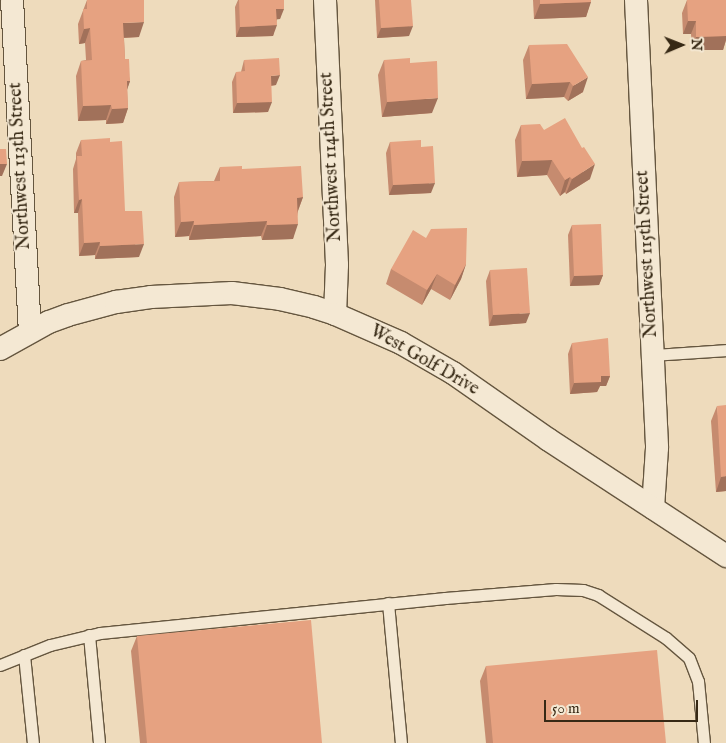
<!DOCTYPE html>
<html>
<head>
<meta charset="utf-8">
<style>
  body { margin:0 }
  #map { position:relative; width:726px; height:743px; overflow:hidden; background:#eedbbc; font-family:"IM FELL English",serif }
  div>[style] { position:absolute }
  .roads { filter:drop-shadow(1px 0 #65563f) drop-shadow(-1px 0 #65563f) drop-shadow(0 1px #65563f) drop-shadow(0 -1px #65563f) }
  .lane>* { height:11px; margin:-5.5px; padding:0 5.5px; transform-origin:5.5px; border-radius:5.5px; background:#f4e8d3 }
  .street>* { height:22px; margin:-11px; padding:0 11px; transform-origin:11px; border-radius:11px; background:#f4e8d3 }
  .wall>* { inset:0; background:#c68b6f }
  .shaded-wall>* { inset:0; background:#a1715a }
  .building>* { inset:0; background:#e6a281 }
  span { translate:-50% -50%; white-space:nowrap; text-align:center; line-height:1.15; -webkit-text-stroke:4px #f4e8d3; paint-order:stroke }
  .street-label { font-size:18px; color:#372915 }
  .north { position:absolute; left:656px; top:20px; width:50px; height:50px; -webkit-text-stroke:4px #f4e8d3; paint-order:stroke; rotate:89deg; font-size:14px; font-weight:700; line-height:20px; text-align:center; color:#372915 }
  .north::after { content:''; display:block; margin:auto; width:18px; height:22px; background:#372915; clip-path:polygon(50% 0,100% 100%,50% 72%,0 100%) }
  .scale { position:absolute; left:544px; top:700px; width:154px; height:22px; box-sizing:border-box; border:2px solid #372915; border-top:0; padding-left:6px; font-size:15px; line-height:18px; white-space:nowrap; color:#372915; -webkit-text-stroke:4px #f4e8d3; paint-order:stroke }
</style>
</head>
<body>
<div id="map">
  <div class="roads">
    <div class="lane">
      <i style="left:653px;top:355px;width:73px;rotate:-3.9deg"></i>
      <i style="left:388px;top:603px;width:141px;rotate:84.7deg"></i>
      <i style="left:89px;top:635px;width:108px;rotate:84.7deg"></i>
      <i style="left:24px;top:655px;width:88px;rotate:84.2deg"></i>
      <i style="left:0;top:665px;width:54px;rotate:-21.8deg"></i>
      <i style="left:50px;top:645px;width:51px;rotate:-13.5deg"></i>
      <i style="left:100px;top:633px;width:347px;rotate:-5.8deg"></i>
      <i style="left:445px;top:598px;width:111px;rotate:-4.6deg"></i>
      <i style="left:556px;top:589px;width:27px;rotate:2deg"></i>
      <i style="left:583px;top:590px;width:16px;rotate:18deg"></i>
      <i style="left:598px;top:595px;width:80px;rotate:32.3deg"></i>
      <i style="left:666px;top:638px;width:30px;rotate:41deg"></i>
      <i style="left:689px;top:658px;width:25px;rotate:69deg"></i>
      <i style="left:698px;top:681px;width:62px;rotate:84.5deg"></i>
    </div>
    <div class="street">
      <i style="left:12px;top:0;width:332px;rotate:86.9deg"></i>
      <i style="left:325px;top:0;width:265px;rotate:87.4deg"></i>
      <i style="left:337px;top:265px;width:49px;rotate:92.3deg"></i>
      <i style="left:636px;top:0;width:448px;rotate:87.3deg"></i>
      <i style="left:657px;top:448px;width:60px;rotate:93.8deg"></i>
      <i style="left:0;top:349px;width:56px;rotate:-28.9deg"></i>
      <i style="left:49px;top:322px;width:20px;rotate:-20deg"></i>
      <i style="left:68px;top:315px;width:50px;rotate:-15.2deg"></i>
      <i style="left:116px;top:302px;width:35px;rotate:-8deg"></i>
      <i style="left:151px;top:297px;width:81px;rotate:-2.8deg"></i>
      <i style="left:232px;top:293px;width:48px;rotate:7.1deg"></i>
      <i style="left:280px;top:299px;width:35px;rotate:13deg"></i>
      <i style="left:314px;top:307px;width:22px;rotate:18deg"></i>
      <i style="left:335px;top:314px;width:72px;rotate:23.7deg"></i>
      <i style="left:401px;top:343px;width:60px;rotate:30deg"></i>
      <i style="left:453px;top:373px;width:117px;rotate:34.9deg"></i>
      <i style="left:549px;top:440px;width:212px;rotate:33.2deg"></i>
    </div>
  </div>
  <div class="wall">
    <i style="clip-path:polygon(87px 0,139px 37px,124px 38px,125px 59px,130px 81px,127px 89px,128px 108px,123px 123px,106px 124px,106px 120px,78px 121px,76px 76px,81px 61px,86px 60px,85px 43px,79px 44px,78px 24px)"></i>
    <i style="clip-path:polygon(238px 0,284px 0,280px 19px,277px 19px,273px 36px,236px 37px,235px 7px)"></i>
    <i style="clip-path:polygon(375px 0,411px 0,409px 36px,377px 38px)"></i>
    <i style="clip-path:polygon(533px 0,591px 0,586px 17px,534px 19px)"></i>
    <i style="clip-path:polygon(687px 0,726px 0,726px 40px,723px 50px,692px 50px,691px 34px,683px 34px,682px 13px)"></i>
    <i style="clip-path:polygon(529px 45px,583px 92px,568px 101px,564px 97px,526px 99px,523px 60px)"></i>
    <i style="clip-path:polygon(244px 60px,276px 85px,271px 86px,268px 112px,233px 113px,232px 82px,236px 72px,241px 72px)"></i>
    <i style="clip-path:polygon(384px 60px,410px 63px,432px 113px,382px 117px,378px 75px)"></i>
    <i style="clip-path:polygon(521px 125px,544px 130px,590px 179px,566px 194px,565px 192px,560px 196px,547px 175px,517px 177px,515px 140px)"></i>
    <i style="clip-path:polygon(81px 140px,125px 211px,139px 257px,95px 259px,95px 255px,79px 256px,78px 213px,74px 213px,73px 169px,76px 159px,76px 153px)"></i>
    <i style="clip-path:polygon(390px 142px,421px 147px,431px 193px,389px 195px,386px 153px)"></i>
    <i style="clip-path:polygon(220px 167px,242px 169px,303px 197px,298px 211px,293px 239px,262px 240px,261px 236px,189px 240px,189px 236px,175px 237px,174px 197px,179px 182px,214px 181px)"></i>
    <i style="clip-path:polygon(572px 225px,603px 275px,599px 285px,570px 286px,568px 235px)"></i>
    <i style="clip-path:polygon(466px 264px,461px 279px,450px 300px,431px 289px,422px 305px,386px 284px,391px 269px)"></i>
    <i style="clip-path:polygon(490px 270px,526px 323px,489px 326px,486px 281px)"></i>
    <i style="clip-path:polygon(572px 343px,610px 376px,606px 386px,600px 386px,597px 392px,570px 394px,568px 354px)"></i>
    <i style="clip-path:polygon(717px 406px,726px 491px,716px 492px,711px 421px)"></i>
    <i style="clip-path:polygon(137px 636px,322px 743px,140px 743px,131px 651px)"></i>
    <i style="clip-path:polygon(486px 666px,666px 743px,486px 743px,480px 681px)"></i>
  </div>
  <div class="shaded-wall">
    <i style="clip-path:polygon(591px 2px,586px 17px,534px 19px,540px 4px)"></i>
    <i style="clip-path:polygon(276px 9px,284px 9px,280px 19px,272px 20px)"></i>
    <i style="clip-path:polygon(688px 21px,696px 21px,691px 34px,683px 34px)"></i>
    <i style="clip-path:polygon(144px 22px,139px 37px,118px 38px,123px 23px)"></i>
    <i style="clip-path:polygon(277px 25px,273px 36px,236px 37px,240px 27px)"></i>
    <i style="clip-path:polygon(413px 26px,409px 36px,377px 38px,381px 28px)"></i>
    <i style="clip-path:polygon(90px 28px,85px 43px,79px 44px,84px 29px)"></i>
    <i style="clip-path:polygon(726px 36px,726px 40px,723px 50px,692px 50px,696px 37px)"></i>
    <i style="clip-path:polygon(280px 75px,276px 85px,267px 86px,271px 76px)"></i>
    <i style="clip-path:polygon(588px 77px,583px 92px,568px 101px,573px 86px)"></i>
    <i style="clip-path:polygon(127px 81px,130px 81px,125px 96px)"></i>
    <i style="clip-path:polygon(570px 82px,564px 97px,526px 99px,532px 84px)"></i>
    <i style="clip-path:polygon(438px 98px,432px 113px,382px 117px,387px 102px)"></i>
    <i style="clip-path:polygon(272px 102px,268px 112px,233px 113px,237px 103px)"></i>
    <i style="clip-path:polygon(111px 105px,106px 120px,78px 121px,83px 106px)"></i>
    <i style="clip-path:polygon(128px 108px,123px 123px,106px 124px,112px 109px)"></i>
    <i style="clip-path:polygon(552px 160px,547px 175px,517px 177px,522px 161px)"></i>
    <i style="clip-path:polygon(0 164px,7px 164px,2px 176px,0 176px)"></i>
    <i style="clip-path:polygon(595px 164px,590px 179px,566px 194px,572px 179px)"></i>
    <i style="clip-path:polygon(570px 177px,565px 192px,560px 196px,565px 180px)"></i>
    <i style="clip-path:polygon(435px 183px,431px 193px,389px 195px,393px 185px)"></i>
    <i style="clip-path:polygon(303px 197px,297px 213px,297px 198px)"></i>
    <i style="clip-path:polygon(82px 199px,78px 213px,74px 213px,79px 200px)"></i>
    <i style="clip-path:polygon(194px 221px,189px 236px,175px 237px,181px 222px)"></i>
    <i style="clip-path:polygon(267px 221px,261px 236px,189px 240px,194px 225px)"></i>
    <i style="clip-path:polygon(298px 224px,293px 239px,262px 240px,267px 225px)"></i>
    <i style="clip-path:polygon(100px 242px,95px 255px,79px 256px,84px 243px)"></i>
    <i style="clip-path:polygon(144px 244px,139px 257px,95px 259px,100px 246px)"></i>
    <i style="clip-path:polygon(466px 264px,461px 279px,450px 300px,455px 285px)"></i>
    <i style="clip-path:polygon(437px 274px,431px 289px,422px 305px,427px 290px)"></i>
    <i style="clip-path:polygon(603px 275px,599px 285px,570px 286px,574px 276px)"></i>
    <i style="clip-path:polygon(530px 313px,526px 323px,489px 326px,493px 315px)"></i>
    <i style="clip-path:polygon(601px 376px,610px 376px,606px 386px,600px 386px,597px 392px,570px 394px,574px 383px)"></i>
    <i style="clip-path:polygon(726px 476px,726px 491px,716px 492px,721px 477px)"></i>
  </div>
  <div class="building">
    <i style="clip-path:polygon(87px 0,144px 0,144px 22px,123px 23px,125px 59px,129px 59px,130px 81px,127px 81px,128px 108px,112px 109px,111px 105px,83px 106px,81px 61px,92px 60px,90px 28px,84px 29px,83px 9px,87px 9px)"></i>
    <i style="clip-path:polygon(239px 0,284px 0,284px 9px,276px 9px,277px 25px,240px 27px)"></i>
    <i style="clip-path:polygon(379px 0,411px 0,413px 26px,381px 28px)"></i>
    <i style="clip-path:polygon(540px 0,591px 0,591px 2px,540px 4px)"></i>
    <i style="clip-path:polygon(687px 0,726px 0,726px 36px,696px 37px,696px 21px,688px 21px)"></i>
    <i style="clip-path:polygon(567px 44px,588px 77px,573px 86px,570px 82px,532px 84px,529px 45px)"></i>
    <i style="clip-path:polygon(279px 58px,280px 75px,271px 76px,272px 102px,237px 103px,236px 72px,245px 71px,244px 60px)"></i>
    <i style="clip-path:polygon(410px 58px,410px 63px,437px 61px,438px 98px,387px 102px,384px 60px)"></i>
    <i style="clip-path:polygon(565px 118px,582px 148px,584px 147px,595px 164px,572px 179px,570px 177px,565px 180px,552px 160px,522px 161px,521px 125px,540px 124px,544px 130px)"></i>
    <i style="clip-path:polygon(110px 138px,110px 142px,122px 141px,125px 211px,142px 211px,144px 244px,100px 246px,100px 242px,84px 243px,82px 199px,79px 200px,78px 184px,77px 156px,82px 156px,81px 140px)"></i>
    <i style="clip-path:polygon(421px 140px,421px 147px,433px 146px,435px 183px,393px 185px,390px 142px)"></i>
    <i style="clip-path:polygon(0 149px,6px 149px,7px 164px,0 164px)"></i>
    <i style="clip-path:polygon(242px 166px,242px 169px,301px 166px,303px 197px,297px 198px,298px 224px,267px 225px,267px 221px,194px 225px,194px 221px,181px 222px,179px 182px,220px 181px,220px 167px)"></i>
    <i style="clip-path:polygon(601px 224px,603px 275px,574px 276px,572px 225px)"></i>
    <i style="clip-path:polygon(467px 228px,466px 264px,455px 285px,437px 274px,427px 290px,391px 269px,413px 230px,426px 238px,431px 229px)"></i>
    <i style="clip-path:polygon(527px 268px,530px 313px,493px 315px,490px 270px)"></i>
    <i style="clip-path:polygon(608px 338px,610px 376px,601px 376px,601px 382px,574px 383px,572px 343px)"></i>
    <i style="clip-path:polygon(726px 405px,726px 476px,721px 477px,717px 406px)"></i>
    <i style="clip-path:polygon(311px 620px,322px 743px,147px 743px,137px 636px)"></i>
    <i style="clip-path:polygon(657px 650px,666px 743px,493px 743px,486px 666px)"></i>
  </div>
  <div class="street-label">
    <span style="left:332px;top:157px;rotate:-93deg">Northwest 114th Street</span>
    <span style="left:21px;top:166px;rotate:-93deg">Northwest 113th Street</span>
    <span style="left:648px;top:254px;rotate:-93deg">Northwest 115th Street</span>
    <span style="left:424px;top:361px;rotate:30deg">West Golf Drive</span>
  </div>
  <div class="north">N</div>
  <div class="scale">50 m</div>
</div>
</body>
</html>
